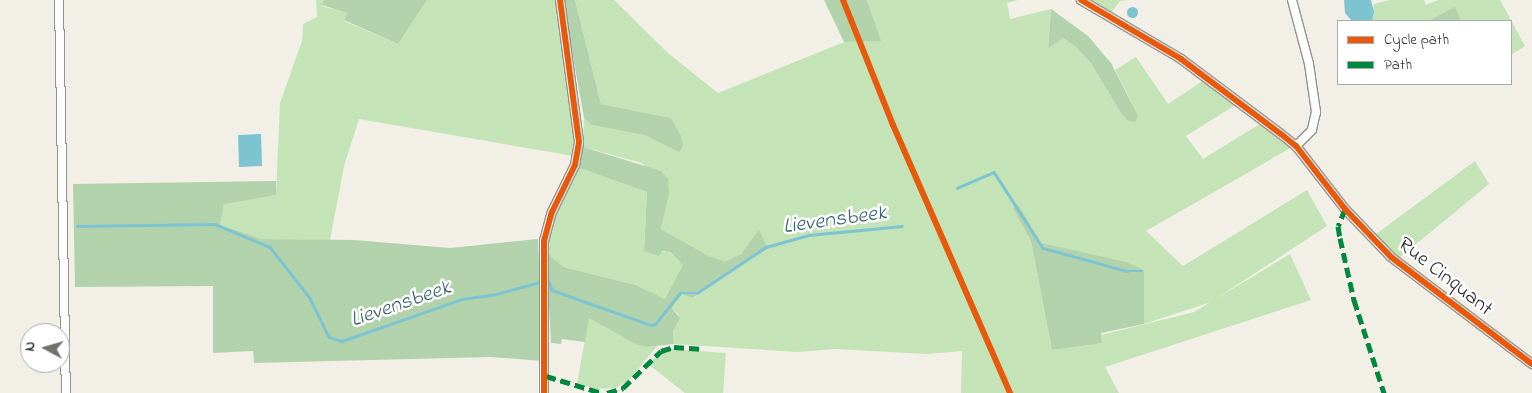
<!DOCTYPE html>
<html>
<head>
<meta charset="utf-8">
<style>
  body { margin:0 }
  #map { position:relative; width:1532px; height:393px; overflow:hidden; background:#f2efe7; font-family:"Indie Flower",sans-serif }
  div>[style] { position:absolute }
  .green>* { inset:0; background:#c4e4b7 }
  .forest>* { inset:0; background:#b2d2ab }
  .water>* { inset:0; background:#7cc4d2 }
  .round { border-radius:50% }
  .stream>* { height:2.5px; margin:-1.25px; padding:0 1.25px; transform-origin:1.25px; border-radius:1.25px; background:#7cc4d2 }
  .roads { filter:drop-shadow(1px 0 #94938f) drop-shadow(-1px 0 #94938f) drop-shadow(0 1px #94938f) drop-shadow(0 -1px #94938f) }
  .minor>* { height:8px; margin:-4px; padding:0 4px; transform-origin:4px; border-radius:4px; background:#fdfdfb }
  .quiet>* { height:5px; margin-top:-2.5px; transform-origin:0; background:repeating-linear-gradient(90deg,#00873e 0 10px,transparent 0 15px) }
  .cycleway>* { height:6px; margin:-3px; padding:0 3px; transform-origin:3px; border-radius:3px; background:#e8590c }
  span { translate:-50% -50%; white-space:nowrap; text-align:center; line-height:1.15; -webkit-text-stroke:5px #fff; paint-order:stroke }
  .street-label { font-size:21px; color:#2b2b2b }
  .water-label { font-size:22px; color:#37616a; font-style:italic }
  .legend { position:absolute; left:1337px; top:20px; width:175px; height:65px; box-sizing:border-box; background:#fff; border:1px solid #aaa; margin:0; padding:6px 9px; list-style:none; font-size:15px; color:#2b2b2b }
  .legend li { display:flex; align-items:center; gap:10px; height:25px }
  .legend b { width:25px; border:1px solid #aaa }
  .north { position:absolute; left:20px; top:323px; width:50px; height:50px; box-sizing:border-box; background:#fff; border:1px solid #aaa; border-radius:50%; rotate:276deg; font-size:14px; font-weight:700; line-height:20px; text-align:center; color:#2b2b2b }
  .north::after { content:''; display:block; margin:auto; width:18px; height:22px; background:#71706d; clip-path:polygon(50% 0,100% 100%,50% 72%,0 100%) }
</style>
</head>
<body>
<div id="map">
  <div class="green">
    <i style="clip-path:polygon(316px 0,324px 0,322px 6px,347px 13px,344px 21px,398px 44px,427px 0,556px 0,575px 131px,573px 156px,359px 119px,344px 166px,330px 240px,262px 239px,220px 225px,224px 203px,276px 194px,280px 103px,302px 41px,303px 24px,317px 17px)"></i>
    <i style="clip-path:polygon(575px 0,614px 0,668px 53px,718px 93px,844px 42px,880px 40px,867px 0,1018px 0,1007px 3px,1010px 19px,1051px 9px,1048px 49px,1063px 38px,1076px 47px,1090px 62px,1121px 113px,1132px 103px,1115px 70px,1136px 57px,1168px 104px,1204px 80px,1237px 104px,1186px 136px,1203px 159px,1263px 122px,1294px 146px,1146px 231px,1183px 266px,1307px 190px,1327px 226px,1211px 302px,1144px 324px,1143px 270px,1041px 243px,1018px 205px,1014px 208px,1031px 241px,1052px 350px,1102px 342px,1101px 335px,1194px 312px,1290px 254px,1311px 300px,1105px 367px,1119px 393px,961px 393px,962px 351px,927px 354px,835px 349px,797px 352px,674px 344px,673px 331px,679px 315px,672px 308px,681px 294px,694px 298px,768px 248px,759px 229px,741px 254px,725px 263px,709px 256px,661px 229px,669px 195px,642px 163px,583px 147px,584px 118px,591px 125px,644px 135px,679px 152px,671px 118px,601px 104px)"></i>
    <i style="clip-path:polygon(1086px 0,1130px 0,1120px 1px,1110px 14px)"></i>
    <i style="clip-path:polygon(1390px 0,1424px 0,1426px 5px,1438px 0,1500px 0,1525px 46px,1511px 55px,1511px 21px,1459px 21px,1455px 8px,1428px 21px,1372px 20px,1374px 4px)"></i>
    <i style="clip-path:polygon(1475px 161px,1489px 184px,1398px 259px,1372px 237px)"></i>
    <i style="clip-path:polygon(577px 167px,647px 192px,644px 251px,669px 252px,684px 265px,665px 299px,636px 285px,564px 267px,551px 257px,546px 247px,554px 215px)"></i>
    <i style="clip-path:polygon(589px 317px,647px 347px,657px 346px,629px 380px,616px 388px,597px 389px,577px 384px)"></i>
    <i style="clip-path:polygon(671px 349px,726px 353px,723px 393px,685px 393px,648px 364px,659px 353px)"></i>
  </div>
  <div class="forest">
    <i style="clip-path:polygon(324px 0,427px 0,398px 44px,344px 20px,347px 13px,322px 5px)"></i>
    <i style="clip-path:polygon(563px 0,575px 0,601px 104px,671px 118px,681px 136px,683px 146px,679px 152px,644px 135px,591px 125px,584px 118px)"></i>
    <i style="clip-path:polygon(824px 0,867px 0,881px 41px,844px 42px)"></i>
    <i style="clip-path:polygon(1455px 7px,1461px 21px,1428px 21px)"></i>
    <i style="clip-path:polygon(1051px 9px,1088px 36px,1111px 63px,1138px 116px,1135px 122px,1128px 121px,1121px 113px,1090px 62px,1076px 47px,1063px 38px,1048px 49px)"></i>
    <i style="clip-path:polygon(583px 147px,661px 171px,668px 179px,669px 195px,661px 229px,709px 256px,725px 262px,741px 254px,759px 229px,768px 248px,693px 298px,681px 294px,672px 308px,680px 318px,673px 331px,674px 344px,647px 347px,636px 344px,589px 318px,585px 342px,562px 339px,561px 344px,551px 343px,546px 247px,551px 257px,564px 267px,636px 285px,665px 299px,683px 265px,670px 252px,662px 251px,659px 256px,644px 251px,647px 192px,577px 167px)"></i>
    <i style="clip-path:polygon(276px 181px,276px 195px,224px 204px,220px 225px,262px 239px,354px 240px,450px 248px,538px 239px,543px 361px,491px 357px,254px 363px,253px 351px,213px 353px,213px 286px,75px 287px,73px 184px)"></i>
    <i style="clip-path:polygon(1018px 204px,1041px 243px,1126px 262px,1144px 270px,1144px 324px,1101px 333px,1102px 343px,1052px 350px,1031px 241px,1013px 208px)"></i>
  </div>
  <div class="water">
    <i style="clip-path:polygon(1344px 0,1371px 0,1374px 12px,1372px 20px,1351px 20px,1345px 13px)"></i>
    <i class="round" style="left:1126.5px;top:6.5px;width:11px;height:11px"></i>
    <i style="clip-path:polygon(261px 134px,262px 166px,239px 167px,238px 135px)"></i>
  </div>
  <div class="stream">
    <i style="left:957px;top:188px;width:40px;rotate:-23.4deg"></i>
    <i style="left:994px;top:172px;width:90px;rotate:57.2deg"></i>
    <i style="left:1043px;top:248px;width:87px;rotate:15.3deg"></i>
    <i style="left:1127px;top:271px;width:15px"></i>
    <i style="left:77px;top:226px;width:138px;rotate:-0.8deg"></i>
    <i style="left:215px;top:224px;width:60px;rotate:22.7deg"></i>
    <i style="left:270px;top:247px;width:65px;rotate:51.9deg"></i>
    <i style="left:310px;top:298px;width:43px;rotate:64deg"></i>
    <i style="left:329px;top:337px;width:14px;rotate:17deg"></i>
    <i style="left:342px;top:341px;width:127px;rotate:-19.3deg"></i>
    <i style="left:462px;top:299px;width:34px;rotate:-8deg"></i>
    <i style="left:496px;top:294px;width:46px;rotate:-15.3deg"></i>
    <i style="left:540px;top:282px;width:4px;rotate:-76deg"></i>
    <i style="left:546px;top:275px;width:16px;rotate:68deg"></i>
    <i style="left:552px;top:290px;width:105px;rotate:19.5deg"></i>
    <i style="left:651px;top:325px;width:4px;rotate:-14deg"></i>
    <i style="left:655px;top:324px;width:40px;rotate:-51deg"></i>
    <i style="left:680px;top:293px;width:17px"></i>
    <i style="left:697px;top:293px;width:83px;rotate:-33.7deg"></i>
    <i style="left:766px;top:247px;width:45px;rotate:-15.6deg"></i>
    <i style="left:809px;top:235px;width:93px;rotate:-5.5deg"></i>
  </div>
  <div class="roads">
    <div class="minor">
      <i style="left:59px;top:0;width:393px;rotate:89deg"></i>
      <i style="left:1081px;top:0;width:116px;rotate:30.5deg"></i>
      <i style="left:1181px;top:59px;width:125px;rotate:36.9deg"></i>
      <i style="left:1281px;top:134px;width:19px;rotate:39deg"></i>
      <i style="left:1296px;top:146px;width:80px;rotate:52.1deg"></i>
      <i style="left:1345px;top:209px;width:66px;rotate:46.2deg"></i>
      <i style="left:1391px;top:257px;width:177px;rotate:37.2deg"></i>
      <i style="left:1292px;top:0;width:66px;rotate:75.1deg"></i>
      <i style="left:1309px;top:64px;width:49px;rotate:81.7deg"></i>
      <i style="left:1316px;top:112px;width:18px;rotate:103deg"></i>
      <i style="left:1312px;top:130px;width:23px;rotate:135deg"></i>
      <i style="left:544px;top:393px;width:152px;rotate:-90deg"></i>
      <i style="left:544px;top:241px;width:30px;rotate:-75deg"></i>
      <i style="left:552px;top:212px;width:52px;rotate:-63.9deg"></i>
      <i style="left:575px;top:165px;width:23px;rotate:-80deg"></i>
      <i style="left:579px;top:142px;width:143px;rotate:-97.6deg"></i>
    </div>
  </div>
  <div class="quiet">
    <i style="left:1345px;top:209px;width:18px;rotate:112deg"></i>
    <i style="left:1338px;top:226px;width:12px;rotate:81deg"></i>
    <i style="left:1340px;top:238px;width:64px;rotate:77.3deg"></i>
    <i style="left:1354px;top:300px;width:98px;rotate:72.1deg"></i>
    <i style="left:546px;top:376px;width:59px;rotate:16.9deg"></i>
    <i style="left:607px;top:393px;width:17px;rotate:-17deg"></i>
    <i style="left:623px;top:388px;width:53px;rotate:-44.2deg"></i>
    <i style="left:661px;top:351px;width:14px;rotate:-17deg"></i>
    <i style="left:674px;top:347px;width:26px;rotate:4deg"></i>
  </div>
  <div class="cycleway">
    <i style="left:843px;top:0;width:135px;rotate:68.2deg"></i>
    <i style="left:893px;top:125px;width:292px;rotate:66.4deg"></i>
    <i style="left:1081px;top:0;width:116px;rotate:30.5deg"></i>
    <i style="left:1181px;top:59px;width:125px;rotate:36.9deg"></i>
    <i style="left:1281px;top:134px;width:19px;rotate:39deg"></i>
    <i style="left:1296px;top:146px;width:80px;rotate:52.1deg"></i>
    <i style="left:1345px;top:209px;width:66px;rotate:46.2deg"></i>
    <i style="left:1391px;top:257px;width:177px;rotate:37.2deg"></i>
    <i style="left:544px;top:393px;width:152px;rotate:-90deg"></i>
    <i style="left:544px;top:241px;width:30px;rotate:-75deg"></i>
    <i style="left:552px;top:212px;width:52px;rotate:-63.9deg"></i>
    <i style="left:575px;top:165px;width:23px;rotate:-80deg"></i>
    <i style="left:579px;top:142px;width:143px;rotate:-97.6deg"></i>
  </div>
  <div class="street-label">
    <span style="left:1445px;top:277px;rotate:38deg">Rue Cinquant</span>
  </div>
  <div class="water-label">
    <span style="left:835px;top:221px;rotate:-8deg">Lievensbeek</span>
    <span style="left:401px;top:305px;rotate:-19deg">Lievensbeek</span>
  </div>
  <ul class="legend">
  <li><b style="height:6px;background:#e8590c"></b>Cycle path</li>
  <li><b style="height:6px;background:#00873e"></b>Path</li>
  </ul>
  <div class="north">N</div>
</div>
</body>
</html>
